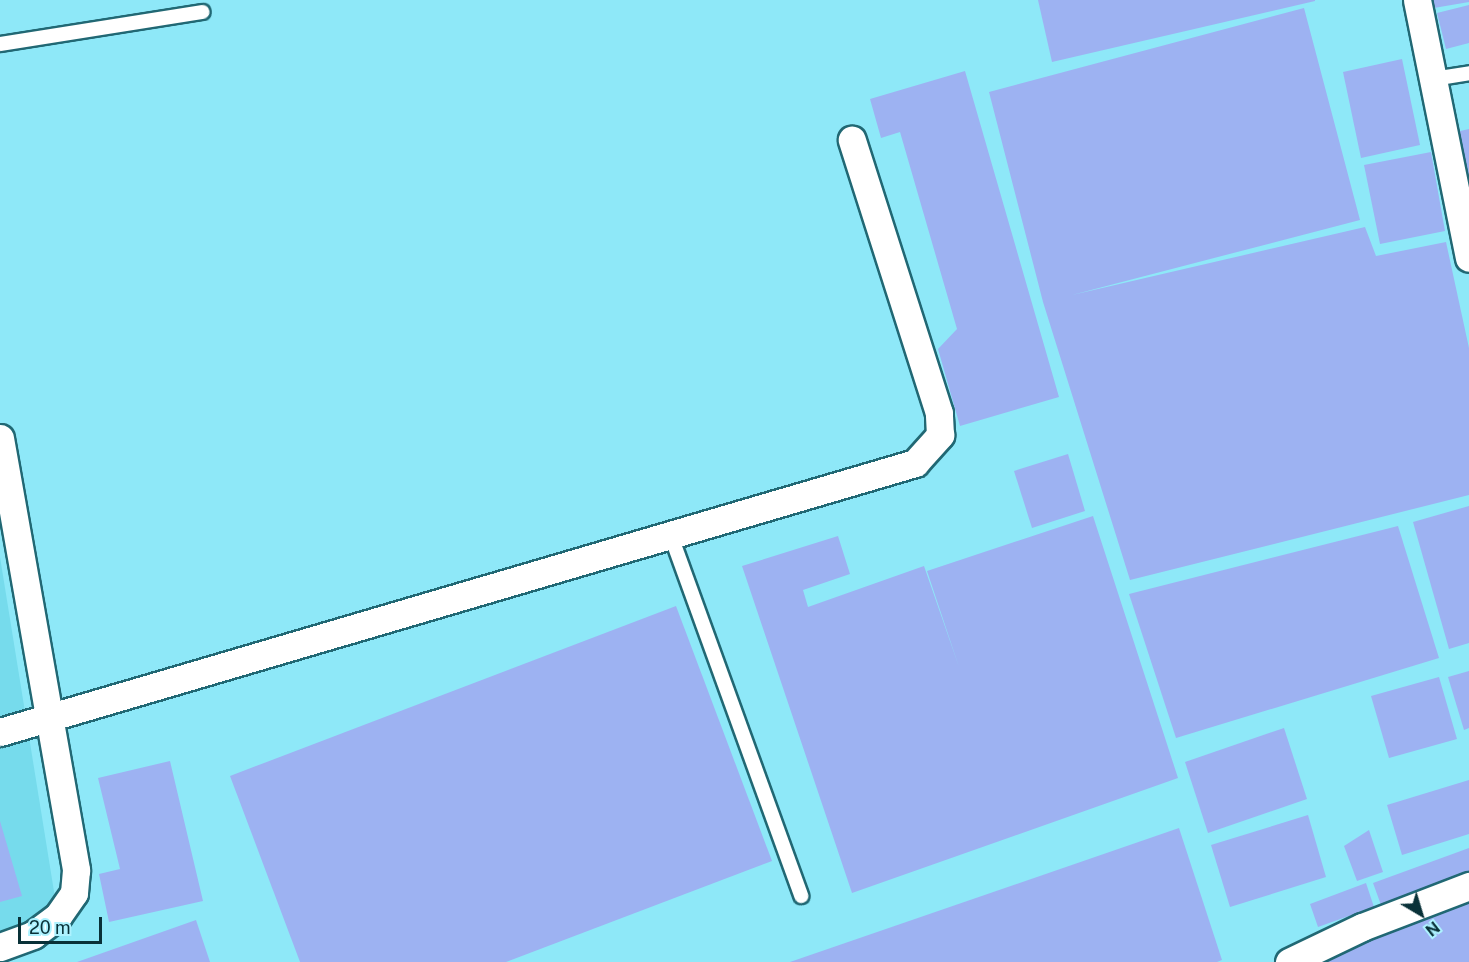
<!DOCTYPE html>
<html>
<head>
<meta charset="utf-8">
<style>
  body { margin:0 }
  #map { position:relative; width:1469px; height:962px; overflow:hidden; background:#8ee8f8; font-family:"Public Sans",sans-serif }
  div>[style] { position:absolute }
  .built>* { inset:0; background:#76dbec }
  .building>* { inset:0; background:#9db2f2 }
  .roads { filter:drop-shadow(2px 0 #216874) drop-shadow(-2px 0 #216874) drop-shadow(0 2px #216874) drop-shadow(0 -2px #216874) }
  .lane>* { height:14px; margin:-7px; padding:0 7px; transform-origin:7px; border-radius:7px; background:#fff }
  .street>* { height:27px; margin:-13.5px; padding:0 13.5px; transform-origin:13.5px; border-radius:13.5px; background:#fff }
  span { translate:-50% -50%; white-space:nowrap; text-align:center; line-height:1.15; -webkit-text-stroke:5px #adf2ff; paint-order:stroke }
  .north { position:absolute; left:1391px; top:884px; width:60px; height:60px; -webkit-text-stroke:4px #adf2ff; paint-order:stroke; rotate:142deg; font-size:16px; font-weight:700; line-height:24px; text-align:center; color:#093138 }
  .north::after { content:''; display:block; margin:auto; width:21px; height:27px; background:#093138; clip-path:polygon(50% 0,100% 100%,50% 72%,0 100%) }
  .scale { position:absolute; left:18px; top:917px; width:84px; height:27px; box-sizing:border-box; border:3px solid #093138; border-top:0; padding-left:8px; font-size:18px; line-height:21px; white-space:nowrap; color:#093138; -webkit-text-stroke:4px #adf2ff; paint-order:stroke }
</style>
</head>
<body>
<div id="map">
  <div class="built">
    <i style="clip-path:polygon(0 557px,57px 910px,0 931px)"></i>
  </div>
  <div class="building">
    <i style="clip-path:polygon(1038px 0,1315px 0,1315px 1px,1052px 62px)"></i>
    <i style="clip-path:polygon(1426px 0,1469px 0,1469px 2px,1428px 9px)"></i>
    <i style="clip-path:polygon(1469px 5px,1469px 43px,1446px 49px,1437px 13px)"></i>
    <i style="clip-path:polygon(1304px 8px,1360px 220px,1072px 295px,1365px 227px,1376px 256px,1446px 242px,1469px 348px,1469px 495px,1130px 580px,1043px 302px,989px 92px)"></i>
    <i style="clip-path:polygon(1402px 59px,1420px 145px,1361px 158px,1343px 72px)"></i>
    <i style="clip-path:polygon(965px 71px,1059px 397px,960px 426px,938px 349px,957px 329px,900px 132px,881px 138px,870px 99px)"></i>
    <i style="clip-path:polygon(1469px 129px,1469px 183px,1468px 183px,1456px 132px)"></i>
    <i style="clip-path:polygon(1431px 152px,1445px 231px,1380px 244px,1364px 165px)"></i>
    <i style="clip-path:polygon(1068px 454px,1085px 511px,1032px 528px,1014px 471px)"></i>
    <i style="clip-path:polygon(1469px 506px,1469px 643px,1449px 649px,1413px 522px)"></i>
    <i style="clip-path:polygon(1093px 516px,1178px 778px,852px 893px,742px 566px,838px 536px,850px 574px,803px 590px,808px 607px,924px 566px,959px 667px,927px 571px)"></i>
    <i style="clip-path:polygon(1398px 526px,1439px 658px,1176px 738px,1129px 594px)"></i>
    <i style="clip-path:polygon(676px 606px,772px 861px,506px 962px,300px 962px,230px 776px)"></i>
    <i style="clip-path:polygon(1469px 671px,1469px 728px,1464px 730px,1448px 677px)"></i>
    <i style="clip-path:polygon(1439px 677px,1457px 739px,1389px 758px,1371px 696px)"></i>
    <i style="clip-path:polygon(1284px 728px,1307px 799px,1208px 833px,1185px 762px)"></i>
    <i style="clip-path:polygon(170px 761px,203px 901px,109px 922px,99px 874px,120px 869px,98px 778px)"></i>
    <i style="clip-path:polygon(1469px 780px,1469px 834px,1402px 855px,1387px 805px)"></i>
    <i style="clip-path:polygon(1308px 815px,1326px 877px,1230px 907px,1211px 845px)"></i>
    <i style="clip-path:polygon(0 821px,22px 896px,0 902px)"></i>
    <i style="clip-path:polygon(1179px 828px,1222px 960px,1217px 962px,790px 962px)"></i>
    <i style="clip-path:polygon(1369px 830px,1383px 872px,1357px 881px,1344px 846px)"></i>
    <i style="clip-path:polygon(1469px 848px,1469px 873px,1381px 905px,1373px 883px)"></i>
    <i style="clip-path:polygon(1366px 883px,1374px 907px,1318px 927px,1310px 904px)"></i>
    <i style="clip-path:polygon(1469px 896px,1469px 962px,1326px 962px,1323px 948px)"></i>
    <i style="clip-path:polygon(196px 920px,210px 962px,77px 962px)"></i>
  </div>
  <div class="roads">
    <div class="lane">
      <i style="left:0;top:44px;width:205px;rotate:-9deg"></i>
      <i style="left:1433px;top:79px;width:36px;rotate:-9deg"></i>
      <i style="left:671px;top:536px;width:383px;rotate:70.1deg"></i>
    </div>
    <div class="street">
      <i style="left:1417px;top:0;width:263px;rotate:78.6deg"></i>
      <i style="left:0;top:438px;width:439px;rotate:80deg"></i>
      <i style="left:76px;top:870px;width:23px;rotate:95deg"></i>
      <i style="left:74px;top:893px;width:28px;rotate:125deg"></i>
      <i style="left:58px;top:916px;width:31px;rotate:143deg"></i>
      <i style="left:33px;top:935px;width:35px;rotate:160deg"></i>
      <i style="left:0;top:732px;width:954px;rotate:-16.38deg"></i>
      <i style="left:915px;top:463px;width:38px;rotate:-48deg"></i>
      <i style="left:940px;top:435px;width:22px;rotate:-93deg"></i>
      <i style="left:939px;top:413px;width:287px;rotate:-107.7deg"></i>
      <i style="left:1289px;top:962px;width:81px;rotate:-25.6deg"></i>
      <i style="left:1362px;top:927px;width:115px;rotate:-21deg"></i>
    </div>
  </div>
  <div class="north">N</div>
  <div class="scale">20 m</div>
</div>
</body>
</html>
